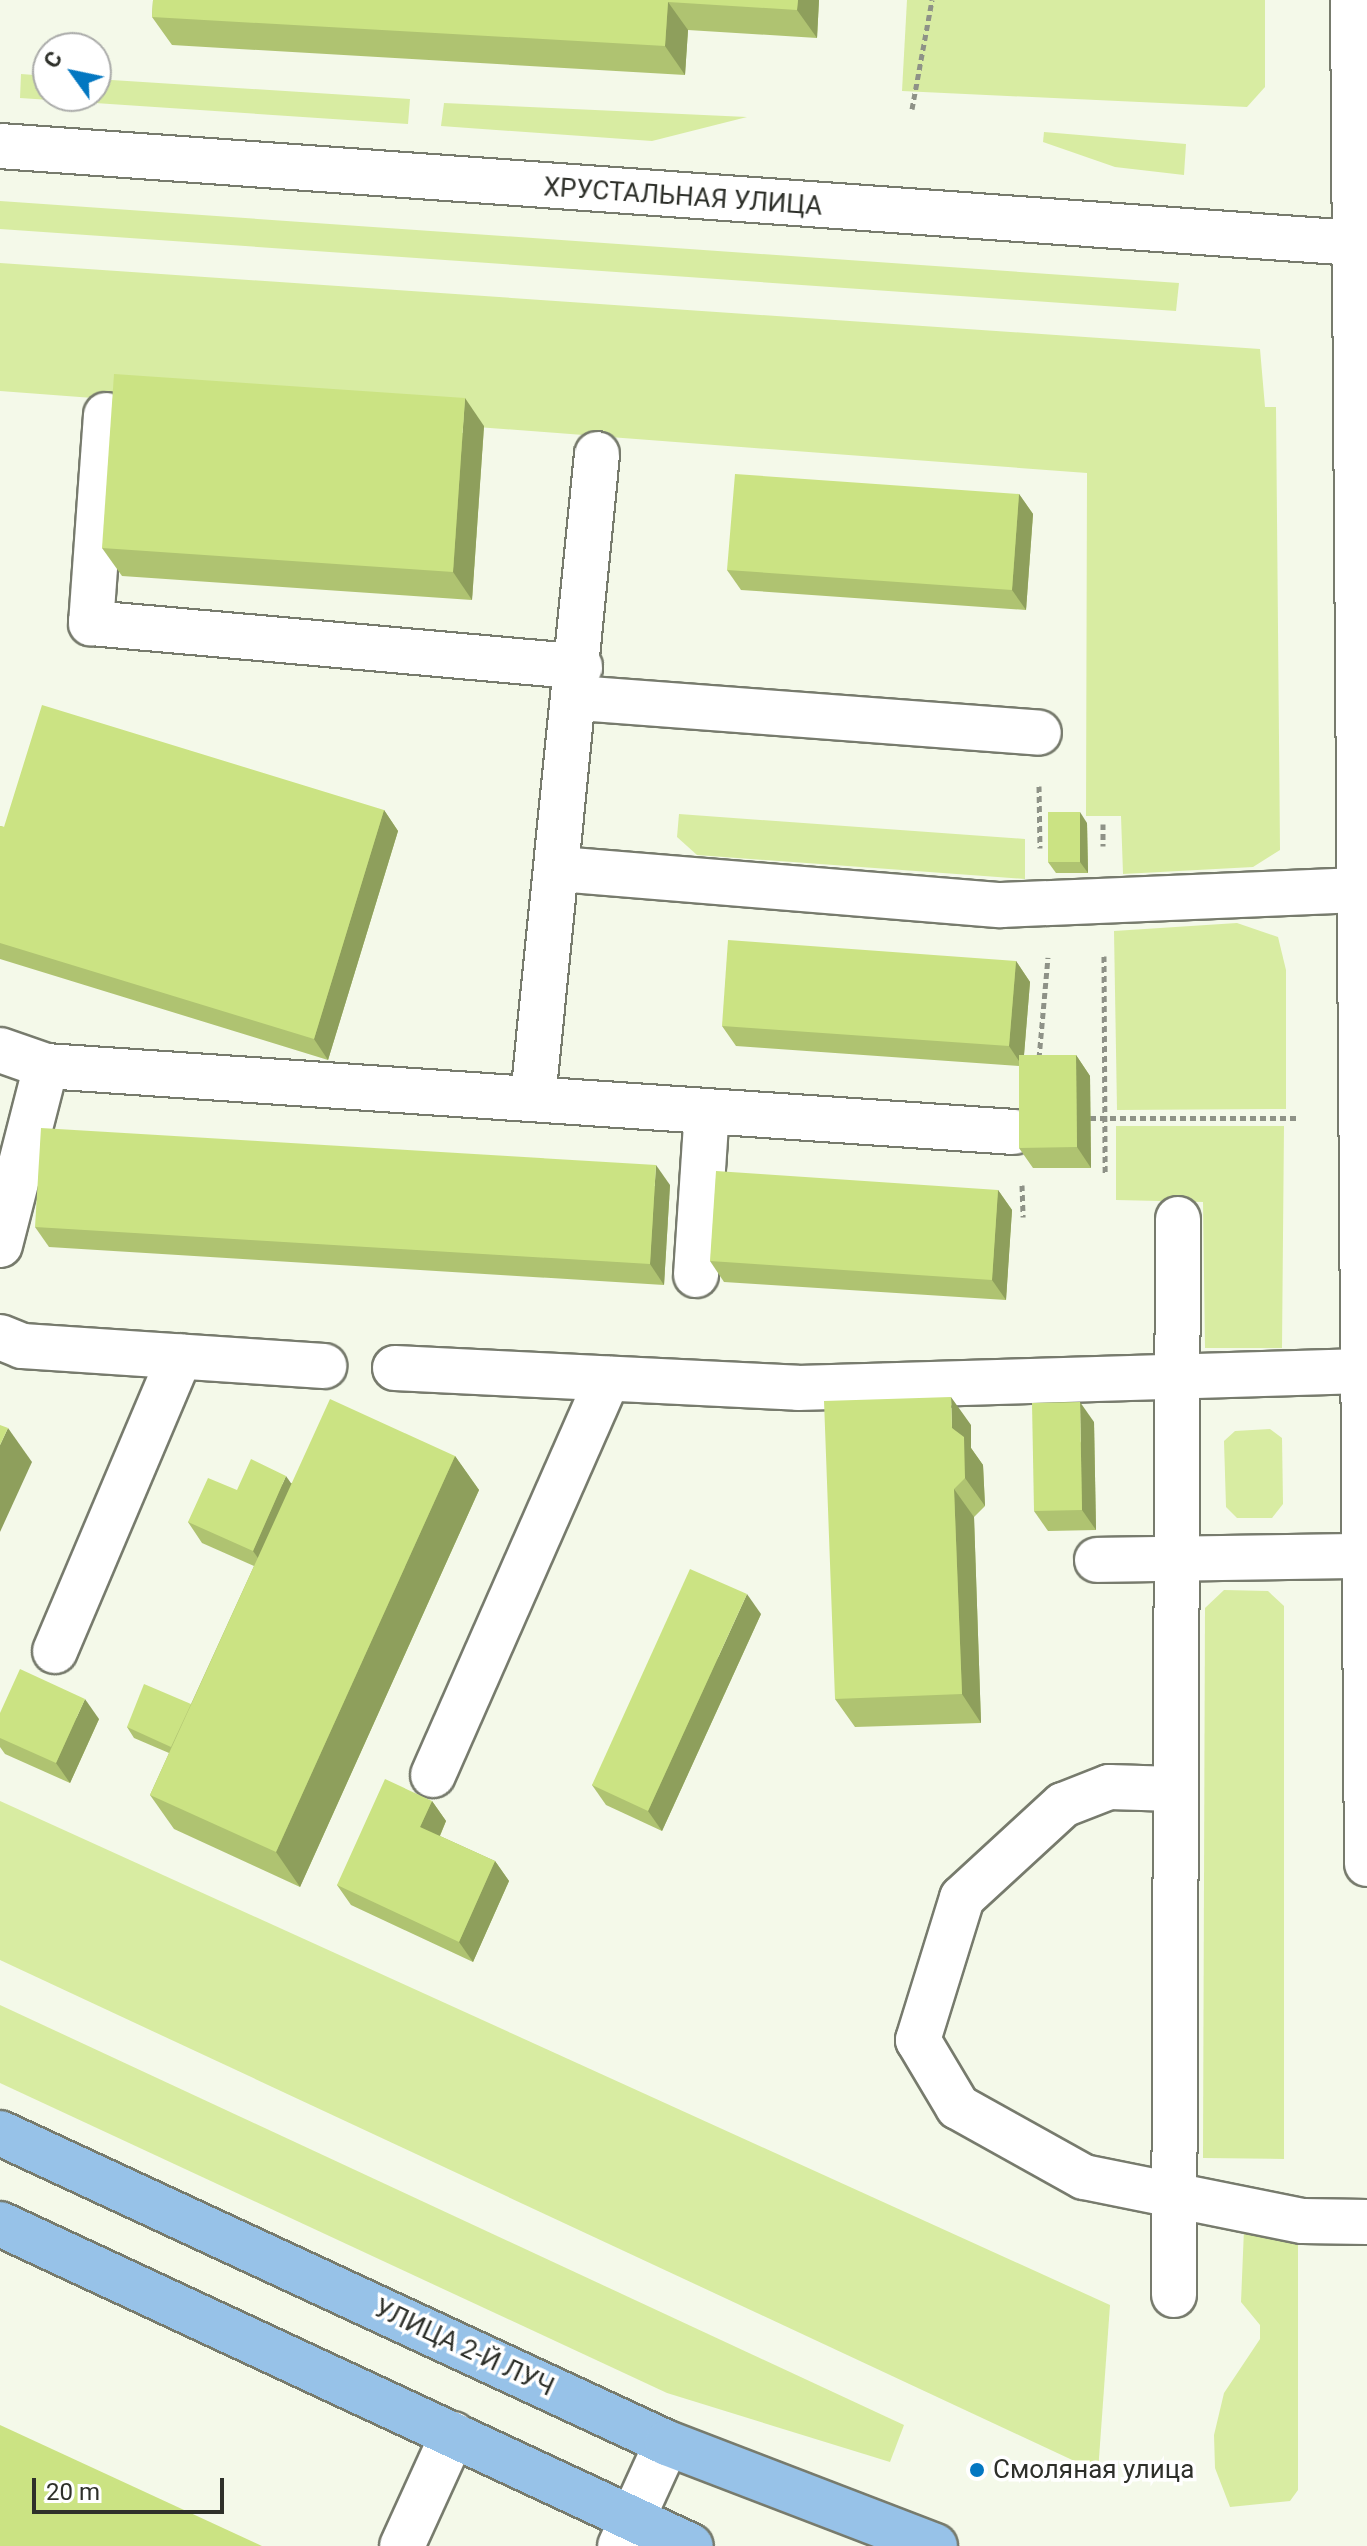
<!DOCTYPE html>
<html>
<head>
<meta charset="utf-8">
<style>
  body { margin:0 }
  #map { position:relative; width:1367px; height:2546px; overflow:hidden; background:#f4f9e9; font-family:Roboto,sans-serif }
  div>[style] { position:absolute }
  .green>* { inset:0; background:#d8eca2 }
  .path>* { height:5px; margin-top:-2.5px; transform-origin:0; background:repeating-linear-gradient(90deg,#8e9287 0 6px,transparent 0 10px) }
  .roads { filter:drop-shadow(2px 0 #777b6d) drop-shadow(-2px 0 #777b6d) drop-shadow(0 2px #777b6d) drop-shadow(0 -2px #777b6d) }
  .minor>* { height:44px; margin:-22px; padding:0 22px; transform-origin:22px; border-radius:22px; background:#fff }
  .major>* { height:44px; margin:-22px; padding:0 22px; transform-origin:22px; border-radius:22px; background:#97c2e8 }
  .wall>* { inset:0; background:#afc371 }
  .shaded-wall>* { inset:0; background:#8e9f5c }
  .building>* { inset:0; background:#cbe383 }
  .dots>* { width:22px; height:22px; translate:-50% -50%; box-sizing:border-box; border:4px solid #fff; border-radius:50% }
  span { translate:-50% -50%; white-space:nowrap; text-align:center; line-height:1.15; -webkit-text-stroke:7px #fff; paint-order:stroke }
  .street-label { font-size:26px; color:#2e302a }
  .poi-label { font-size:26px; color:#2e302a }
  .left { translate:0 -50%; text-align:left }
  .north { position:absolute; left:32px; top:32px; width:80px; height:80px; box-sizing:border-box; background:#fff; border:2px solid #abacaa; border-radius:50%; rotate:303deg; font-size:22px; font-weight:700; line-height:32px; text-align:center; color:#2e302a }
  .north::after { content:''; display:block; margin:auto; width:28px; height:36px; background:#0377c1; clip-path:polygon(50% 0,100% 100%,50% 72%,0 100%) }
  .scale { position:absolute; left:32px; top:2478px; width:192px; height:36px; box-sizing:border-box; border:4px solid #2e302a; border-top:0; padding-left:10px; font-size:24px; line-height:28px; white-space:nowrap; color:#2e302a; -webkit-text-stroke:6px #fff; paint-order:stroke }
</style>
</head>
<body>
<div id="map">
  <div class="green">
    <i style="clip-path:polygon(907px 0,1265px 0,1265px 87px,1247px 107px,902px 91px)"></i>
    <i style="clip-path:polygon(21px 74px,48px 76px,48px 96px,96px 96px,96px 79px,410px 99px,408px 124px,20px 98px)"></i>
    <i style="clip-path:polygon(444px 103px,747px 117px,652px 141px,441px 126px)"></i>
    <i style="clip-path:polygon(1044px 132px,1186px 144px,1184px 175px,1115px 167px,1043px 142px)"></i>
    <i style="clip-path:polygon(0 201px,1179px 283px,1176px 311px,0 229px)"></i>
    <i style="clip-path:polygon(0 263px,1260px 349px,1265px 407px,1276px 407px,1280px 850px,1253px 867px,1123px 874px,1121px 816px,1086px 816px,1087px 473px,0 391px)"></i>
    <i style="clip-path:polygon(679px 814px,1025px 839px,1025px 879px,697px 855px,677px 837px)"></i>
    <i style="clip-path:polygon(1237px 923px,1278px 937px,1286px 970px,1286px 1109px,1117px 1110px,1114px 931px)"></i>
    <i style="clip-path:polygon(1116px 1126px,1284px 1126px,1282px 1348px,1205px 1348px,1203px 1202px,1116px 1200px)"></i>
    <i style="clip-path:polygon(1235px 1431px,1270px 1429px,1282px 1438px,1283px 1504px,1272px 1518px,1237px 1518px,1226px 1507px,1224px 1441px)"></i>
    <i style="clip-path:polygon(1224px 1590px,1268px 1591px,1284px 1606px,1284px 2159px,1203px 2158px,1205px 1608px)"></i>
    <i style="clip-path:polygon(0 1801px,1110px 2305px,1098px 2472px,0 1960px)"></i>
    <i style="clip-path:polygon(0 2005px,904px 2425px,890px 2462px,667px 2393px,0 2083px)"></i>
    <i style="clip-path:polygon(1298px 2222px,1298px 2490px,1290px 2501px,1230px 2507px,1215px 2468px,1214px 2435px,1224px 2393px,1260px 2339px,1260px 2325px,1241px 2302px,1244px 2229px)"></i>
  </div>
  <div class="path">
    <i style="left:912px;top:109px;width:111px;rotate:-79.6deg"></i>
    <i style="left:1039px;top:786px;width:62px;rotate:89.1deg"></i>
    <i style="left:1103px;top:824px;width:22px;rotate:90deg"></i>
    <i style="left:1104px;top:956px;width:219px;rotate:89.7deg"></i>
    <i style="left:1039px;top:1058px;width:101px;rotate:-84.9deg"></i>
    <i style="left:1090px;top:1118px;width:206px"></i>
    <i style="left:1022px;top:1185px;width:32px;rotate:88deg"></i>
  </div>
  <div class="roads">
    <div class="minor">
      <i style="left:1353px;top:0;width:1864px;rotate:89.57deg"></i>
      <i style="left:0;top:146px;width:1371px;rotate:4.1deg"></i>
      <i style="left:106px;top:415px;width:209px;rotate:94.1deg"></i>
      <i style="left:91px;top:623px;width:491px;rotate:5.1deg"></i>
      <i style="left:578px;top:698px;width:462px;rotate:4.3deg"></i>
      <i style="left:559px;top:869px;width:443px;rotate:4.7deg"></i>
      <i style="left:1001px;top:905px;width:358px;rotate:-2.4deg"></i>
      <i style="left:0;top:1050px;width:49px;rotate:19.2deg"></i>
      <i style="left:46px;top:1066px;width:970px;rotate:3.9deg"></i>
      <i style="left:533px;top:1098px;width:647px;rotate:-84.32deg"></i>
      <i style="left:0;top:1245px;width:185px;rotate:-75.6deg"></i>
      <i style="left:696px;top:1275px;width:164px;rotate:-86.2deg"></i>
      <i style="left:0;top:1337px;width:24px;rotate:22deg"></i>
      <i style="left:22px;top:1346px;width:303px;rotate:3.8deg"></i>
      <i style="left:395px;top:1368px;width:403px;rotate:2.8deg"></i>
      <i style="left:798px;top:1388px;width:565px;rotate:-1.72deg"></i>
      <i style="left:1097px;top:1560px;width:267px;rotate:-0.9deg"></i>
      <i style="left:55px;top:1651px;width:320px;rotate:-67deg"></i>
      <i style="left:433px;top:1775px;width:433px;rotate:-66.2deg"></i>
      <i style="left:1175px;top:1789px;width:66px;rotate:-178.3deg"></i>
      <i style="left:1109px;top:1787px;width:49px;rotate:158.6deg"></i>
      <i style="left:1063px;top:1805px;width:137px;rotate:137.4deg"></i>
      <i style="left:962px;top:1898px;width:149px;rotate:107.2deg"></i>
      <i style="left:918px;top:2040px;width:78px;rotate:59.2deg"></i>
      <i style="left:958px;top:2107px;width:144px;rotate:29.1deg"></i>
      <i style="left:1084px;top:2177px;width:223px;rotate:11.4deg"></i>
      <i style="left:1303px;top:2221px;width:64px;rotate:0.9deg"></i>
      <i style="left:1174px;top:2295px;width:1076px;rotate:-89.79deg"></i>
      <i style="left:402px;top:2546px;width:123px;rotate:-65.5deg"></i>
      <i style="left:620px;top:2546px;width:113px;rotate:-65.5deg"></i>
    </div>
    <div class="major">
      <i style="left:0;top:2133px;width:736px;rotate:24.93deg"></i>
      <i style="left:667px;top:2443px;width:287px;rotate:21deg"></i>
      <i style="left:0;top:2224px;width:762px;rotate:24.99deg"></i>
    </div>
  </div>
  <div class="wall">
    <i style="clip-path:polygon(153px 0,819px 0,817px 38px,688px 30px,685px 75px,172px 45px,152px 17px)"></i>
    <i style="clip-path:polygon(484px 426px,472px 600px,122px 576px,102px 548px)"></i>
    <i style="clip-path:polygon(1019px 494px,1033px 514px,1026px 610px,741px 590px,727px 570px)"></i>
    <i style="clip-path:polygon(384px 810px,398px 831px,328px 1060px,0 959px,0 826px,4px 827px)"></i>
    <i style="clip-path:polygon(1087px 823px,1088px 873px,1056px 873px,1048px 862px)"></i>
    <i style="clip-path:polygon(1016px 961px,1030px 982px,1024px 1055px,1076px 1055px,1090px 1076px,1091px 1168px,1033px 1168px,1019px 1148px,1019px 1066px,736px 1046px,722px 1026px)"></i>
    <i style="clip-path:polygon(670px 1185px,664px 1285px,49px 1247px,35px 1227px)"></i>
    <i style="clip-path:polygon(998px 1190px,1012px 1210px,1006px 1300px,724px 1282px,710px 1261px)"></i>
    <i style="clip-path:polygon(1094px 1422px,1096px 1530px,1048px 1531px,1034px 1511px)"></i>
    <i style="clip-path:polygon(971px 1425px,971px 1448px,983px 1465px,985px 1506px,974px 1517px,981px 1723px,855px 1727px,835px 1699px)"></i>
    <i style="clip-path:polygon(455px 1456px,479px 1490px,300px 1887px,174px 1829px,150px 1795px,169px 1753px,134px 1738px,127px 1727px,191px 1704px,254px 1566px,202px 1543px,188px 1522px,237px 1490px,292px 1483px)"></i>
    <i style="clip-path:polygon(761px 1614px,662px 1831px,606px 1805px,592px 1785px)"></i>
    <i style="clip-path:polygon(0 1713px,99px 1719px,70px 1783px,5px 1754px,0 1747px)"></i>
    <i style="clip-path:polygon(432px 1801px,446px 1821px,440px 1836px,495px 1861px,509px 1881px,473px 1962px,351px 1905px,337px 1885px)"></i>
  </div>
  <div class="shaded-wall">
    <i style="clip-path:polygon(798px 0,819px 0,817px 38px,797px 10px)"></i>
    <i style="clip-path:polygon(668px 2px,688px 30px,685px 75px,665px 46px)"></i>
    <i style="clip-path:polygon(465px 398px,484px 426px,472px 600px,453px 572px)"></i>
    <i style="clip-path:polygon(1019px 494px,1033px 514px,1026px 610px,1012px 590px)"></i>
    <i style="clip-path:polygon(384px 810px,398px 831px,328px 1060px,314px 1039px)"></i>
    <i style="clip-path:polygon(1080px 812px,1087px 823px,1088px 873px,1080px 862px)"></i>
    <i style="clip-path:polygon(1016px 961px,1030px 982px,1023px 1067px,1009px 1046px)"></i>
    <i style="clip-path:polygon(1076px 1055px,1090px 1076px,1091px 1168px,1077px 1147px)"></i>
    <i style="clip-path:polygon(656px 1165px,670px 1185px,664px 1285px,650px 1264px)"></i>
    <i style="clip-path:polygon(998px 1190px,1012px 1210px,1006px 1300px,992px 1280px)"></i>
    <i style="clip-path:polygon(951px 1397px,971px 1425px,971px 1448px,983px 1465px,985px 1506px,965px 1478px,952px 1428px)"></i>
    <i style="clip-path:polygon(1080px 1402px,1094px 1422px,1096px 1530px,1082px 1510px)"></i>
    <i style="clip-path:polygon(8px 1428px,32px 1462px,0 1532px,0 1445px)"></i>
    <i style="clip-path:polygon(455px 1456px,479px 1490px,300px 1887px,276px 1852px)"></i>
    <i style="clip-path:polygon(286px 1476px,300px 1496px,267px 1571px,253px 1551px)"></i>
    <i style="clip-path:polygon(954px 1489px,974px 1517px,981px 1723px,962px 1694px)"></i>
    <i style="clip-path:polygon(747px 1594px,761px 1614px,662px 1831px,648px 1811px)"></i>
    <i style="clip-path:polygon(85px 1699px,99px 1719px,70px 1783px,56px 1763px)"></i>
    <i style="clip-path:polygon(432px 1801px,446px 1821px,435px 1847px,420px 1827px)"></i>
    <i style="clip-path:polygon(495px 1861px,509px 1881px,473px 1962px,459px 1942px)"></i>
  </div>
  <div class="building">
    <i style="clip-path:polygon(153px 0,798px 0,797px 10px,668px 2px,665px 46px,152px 17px)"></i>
    <i style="clip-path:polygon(114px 374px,465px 398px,453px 572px,102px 548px)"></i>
    <i style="clip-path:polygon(735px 474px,1019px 494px,1012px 590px,727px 570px)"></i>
    <i style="clip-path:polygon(42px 705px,384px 810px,314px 1039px,0 943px,0 826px,4px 827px)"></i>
    <i style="clip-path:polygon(1048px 812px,1080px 812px,1080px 862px,1048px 862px)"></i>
    <i style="clip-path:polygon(728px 940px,1016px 961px,1009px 1046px,722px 1026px)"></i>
    <i style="clip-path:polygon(1019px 1055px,1076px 1055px,1077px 1147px,1019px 1148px)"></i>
    <i style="clip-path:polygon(41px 1128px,656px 1165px,650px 1264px,35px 1227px)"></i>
    <i style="clip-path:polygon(716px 1171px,998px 1190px,992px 1280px,710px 1261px)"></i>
    <i style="clip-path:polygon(951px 1397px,952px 1428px,964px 1437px,965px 1478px,954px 1489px,962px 1694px,835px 1699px,824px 1401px)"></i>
    <i style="clip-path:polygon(330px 1399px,455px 1456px,276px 1852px,150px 1795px)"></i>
    <i style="clip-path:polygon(1080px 1402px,1082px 1510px,1034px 1511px,1032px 1403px)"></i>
    <i style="clip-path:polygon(0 1425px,8px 1428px,0 1445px)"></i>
    <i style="clip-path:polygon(251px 1459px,286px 1476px,253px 1551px,188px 1522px,208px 1478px,237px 1490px)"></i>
    <i style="clip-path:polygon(690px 1569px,747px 1594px,648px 1811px,592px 1785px)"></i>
    <i style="clip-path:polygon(20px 1669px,85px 1699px,56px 1763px,0 1738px,0 1713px)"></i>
    <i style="clip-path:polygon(144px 1684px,191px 1704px,171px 1747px,127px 1727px)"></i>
    <i style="clip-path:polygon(385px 1779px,432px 1801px,420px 1827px,495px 1861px,459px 1942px,337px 1885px)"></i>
    <i style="clip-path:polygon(0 2425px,262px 2546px,0 2546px)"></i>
  </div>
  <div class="dots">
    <i style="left:977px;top:2470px;background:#0377c1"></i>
  </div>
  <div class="street-label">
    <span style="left:683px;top:197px;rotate:4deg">ХРУСТАЛЬНАЯ УЛИЦА</span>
    <span style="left:464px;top:2348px;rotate:25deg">УЛИЦА 2-Й ЛУЧ</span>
  </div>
  <div class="poi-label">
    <span class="left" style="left:993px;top:2470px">Смоляная улица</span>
  </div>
  <div class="north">С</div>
  <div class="scale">20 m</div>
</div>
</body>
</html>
